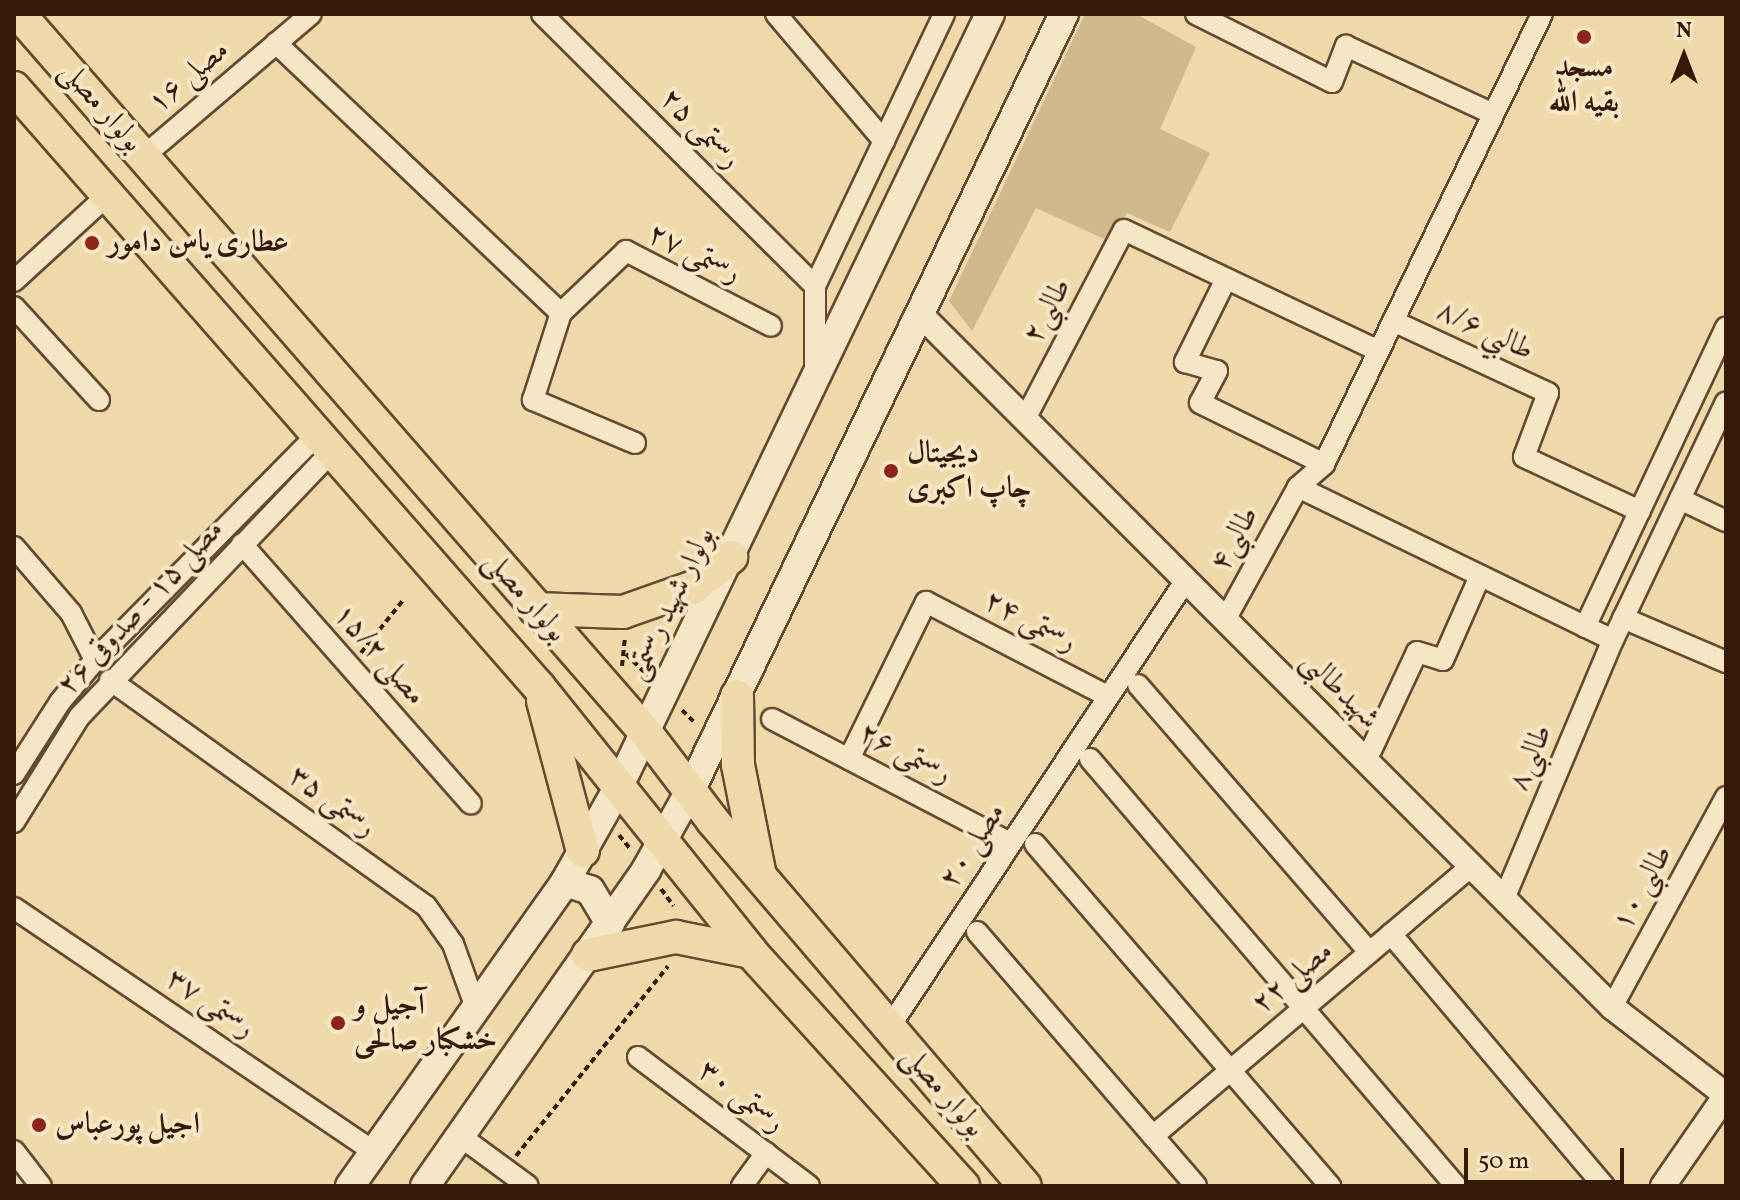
<!DOCTYPE html>
<html>
<head>
<meta charset="utf-8">
<style>
  body { margin:0 }
  #map { position:relative; width:1740px; height:1200px; overflow:hidden; background:#efd9a8; font-family:Vollkorn,Amiri,serif }
  div>[style] { position:absolute }
  .green>* { inset:0; background:#d0b88d }
  .path>* { height:4px; margin-top:-2px; transform-origin:0; background:repeating-linear-gradient(90deg,#37190a 0 6px,transparent 0 10px) }
  .roads { filter:drop-shadow(2px 0 #654932) drop-shadow(-2px 0 #654932) drop-shadow(0 2px #654932) drop-shadow(0 -2px #654932) }
  .minor>* { height:20px; margin:-10px; padding:0 10px; transform-origin:10px; border-radius:10px; background:#f5e6c6 }
  .tertiary>* { height:24px; margin:-12px; padding:0 12px; transform-origin:12px; border-radius:12px; background:#f5e6c6 }
  .secondary>* { height:28px; margin:-14px; padding:0 14px; transform-origin:14px; border-radius:14px; background:#f5e6c6 }
  .primary>* { height:32px; margin:-16px; padding:0 16px; transform-origin:16px; border-radius:16px; background:#efd9a8 }
  .dots>* { width:22px; height:22px; translate:-50% -50%; box-sizing:border-box; border:4px solid #f5e6c6; border-radius:50% }
  span { translate:-50% -50%; white-space:nowrap; text-align:center; line-height:1.15; -webkit-text-stroke:8px #f5e6c6; paint-order:stroke }
  .poi-label { font-size:30px; color:#37190a; font-weight:700 }
  .left { translate:0 -50%; text-align:left }
  .street-label { font-size:30px; color:#37190a }
  .frame { position:absolute; inset:0; border:16px solid #37190a; pointer-events:none }
  .north { position:absolute; left:1644px; top:16px; width:80px; height:80px; -webkit-text-stroke:6px #f5e6c6; paint-order:stroke; rotate:0deg; font-size:22px; font-weight:700; line-height:32px; text-align:center; color:#37190a }
  .north::after { content:''; display:block; margin:auto; width:28px; height:36px; background:#37190a; clip-path:polygon(50% 0,100% 100%,50% 72%,0 100%) }
  .scale { position:absolute; left:1464px; top:1148px; width:160px; height:36px; box-sizing:border-box; border:4px solid #37190a; border-top:0; padding-left:10px; font-size:24px; line-height:28px; white-space:nowrap; color:#37190a; -webkit-text-stroke:6px #f5e6c6; paint-order:stroke }
</style>
</head>
<body>
<div id="map">
  <div class="green">
    <i style="clip-path:polygon(1085px 14px,1136px 14px,1196px 47px,1160px 129px,1210px 153px,1170px 232px,1127px 213px,1109px 241px,1036px 208px,972px 331px,949px 301px)"></i>
  </div>
  <div class="path">
    <i style="left:361px;top:653px;width:69px;rotate:-51.5deg"></i>
    <i style="left:626px;top:654px;width:31px;rotate:45deg"></i>
    <i style="left:622px;top:666px;width:30px;rotate:-84deg"></i>
    <i style="left:682px;top:710px;width:20px;rotate:45deg"></i>
    <i style="left:619px;top:835px;width:19px;rotate:51deg"></i>
    <i style="left:661px;top:889px;width:21px;rotate:53deg"></i>
    <i style="left:516px;top:1156px;width:243px;rotate:-51.3deg"></i>
  </div>
  <div class="roads">
    <div class="minor">
      <i style="left:542px;top:14px;width:385px;rotate:44.9deg"></i>
      <i style="left:776px;top:14px;width:167px;rotate:49.6deg"></i>
      <i style="left:1196px;top:14px;width:152px;rotate:26.6deg"></i>
      <i style="left:1332px;top:82px;width:39px;rotate:-69deg"></i>
      <i style="left:1346px;top:46px;width:162px;rotate:24.8deg"></i>
      <i style="left:276px;top:43px;width:393px;rotate:43.5deg"></i>
      <i style="left:144px;top:156px;width:219px;rotate:-40.4deg"></i>
      <i style="left:1226px;top:279px;width:93px;rotate:116.3deg"></i>
      <i style="left:1185px;top:362px;width:33px;rotate:16deg"></i>
      <i style="left:1217px;top:371px;width:36px;rotate:118deg"></i>
      <i style="left:1200px;top:403px;width:138px;rotate:26.2deg"></i>
      <i style="left:14px;top:281px;width:127px;rotate:-42.5deg"></i>
      <i style="left:14px;top:307px;width:126px;rotate:47.6deg"></i>
      <i style="left:1393px;top:321px;width:171px;rotate:24.9deg"></i>
      <i style="left:1548px;top:393px;width:68px;rotate:110.6deg"></i>
      <i style="left:1524px;top:457px;width:128px;rotate:25deg"></i>
      <i style="left:815px;top:369px;width:83px;rotate:-90deg"></i>
      <i style="left:815px;top:286px;width:301px;rotate:-64.6deg"></i>
      <i style="left:1025px;top:419px;width:213px;rotate:-62.4deg"></i>
      <i style="left:1124px;top:230px;width:282px;rotate:25.4deg"></i>
      <i style="left:635px;top:443px;width:111px;rotate:-157.1deg"></i>
      <i style="left:533px;top:400px;width:91px;rotate:-72.2deg"></i>
      <i style="left:561px;top:313px;width:90px;rotate:-43.6deg"></i>
      <i style="left:626px;top:251px;width:163px;rotate:27.3deg"></i>
      <i style="left:1298px;top:487px;width:350px;rotate:25.9deg"></i>
      <i style="left:1680px;top:499px;width:51px;rotate:25.6deg"></i>
      <i style="left:242px;top:544px;width:346px;rotate:48.6deg"></i>
      <i style="left:14px;top:547px;width:87px;rotate:49.2deg"></i>
      <i style="left:71px;top:613px;width:53px;rotate:62.9deg"></i>
      <i style="left:1623px;top:618px;width:112px;rotate:23.1deg"></i>
      <i style="left:1225px;top:620px;width:152px;rotate:-61.2deg"></i>
      <i style="left:1298px;top:487px;width:35px;rotate:-41deg"></i>
      <i style="left:1324px;top:464px;width:500px;rotate:-64.15deg"></i>
      <i style="left:1585px;top:627px;width:331px;rotate:-64.8deg"></i>
      <i style="left:110px;top:680px;width:388px;rotate:35.6deg"></i>
      <i style="left:426px;top:906px;width:47px;rotate:54.6deg"></i>
      <i style="left:453px;top:944px;width:68px;rotate:70.2deg"></i>
      <i style="left:1138px;top:685px;width:353px;rotate:49.1deg"></i>
      <i style="left:772px;top:719px;width:268px;rotate:27.5deg"></i>
      <i style="left:849px;top:759px;width:175px;rotate:-63.9deg"></i>
      <i style="left:926px;top:602px;width:204px;rotate:27.4deg"></i>
      <i style="left:1090px;top:759px;width:562px;rotate:49.4deg"></i>
      <i style="left:1366px;top:761px;width:120px;rotate:-64.9deg"></i>
      <i style="left:1417px;top:652px;width:27px;rotate:17deg"></i>
      <i style="left:1443px;top:660px;width:92px;rotate:-66.2deg"></i>
      <i style="left:14px;top:774px;width:85px;rotate:-57.4deg"></i>
      <i style="left:60px;top:702px;width:55px;rotate:-50.2deg"></i>
      <i style="left:95px;top:660px;width:316px;rotate:-45.4deg"></i>
      <i style="left:14px;top:822px;width:123px;rotate:-58.2deg"></i>
      <i style="left:79px;top:717px;width:367px;rotate:-46.4deg"></i>
      <i style="left:1035px;top:844px;width:452px;rotate:49.2deg"></i>
      <i style="left:1504px;top:899px;width:281px;rotate:-67.2deg"></i>
      <i style="left:1613px;top:640px;width:263px;rotate:-64.6deg"></i>
      <i style="left:14px;top:908px;width:434px;rotate:34.1deg"></i>
      <i style="left:977px;top:932px;width:335px;rotate:49.2deg"></i>
      <i style="left:1391px;top:934px;width:330px;rotate:49.8deg"></i>
      <i style="left:1612px;top:1007px;width:239px;rotate:-61.5deg"></i>
      <i style="left:888px;top:1029px;width:539px;rotate:-56.43deg"></i>
      <i style="left:638px;top:1057px;width:214px;rotate:37deg"></i>
      <i style="left:460px;top:1136px;width:84px;rotate:36.3deg"></i>
      <i style="left:1153px;top:1136px;width:417px;rotate:-40.3deg"></i>
      <i style="left:14px;top:1151px;width:44px;rotate:52.4deg"></i>
      <i style="left:742px;top:1186px;width:41px;rotate:-54deg"></i>
    </div>
    <div class="tertiary">
      <i style="left:922px;top:316px;width:977px;rotate:45.04deg"></i>
      <i style="left:1612px;top:1007px;width:144px;rotate:37.7deg"></i>
      <i style="left:1663px;top:1186px;width:111px;rotate:-55.3deg"></i>
    </div>
    <div class="secondary">
      <i style="left:565px;top:882px;width:26px;rotate:18deg"></i>
      <i style="left:590px;top:890px;width:39px;rotate:59deg"></i>
      <i style="left:350px;top:1186px;width:372px;rotate:-54.7deg"></i>
      <i style="left:565px;top:882px;width:108px;rotate:-60.6deg"></i>
      <i style="left:618px;top:788px;width:859px;rotate:-64.33deg"></i>
      <i style="left:425px;top:1186px;width:386px;rotate:-55deg"></i>
      <i style="left:646px;top:870px;width:93px;rotate:-60.9deg"></i>
      <i style="left:691px;top:789px;width:860px;rotate:-64.3deg"></i>
    </div>
    <div class="primary">
      <i style="left:19px;top:14px;width:954px;rotate:48.91deg"></i>
      <i style="left:646px;top:733px;width:111px;rotate:52.7deg"></i>
      <i style="left:713px;top:821px;width:480px;rotate:49.5deg"></i>
      <i style="left:14px;top:88px;width:797px;rotate:48.77deg"></i>
      <i style="left:539px;top:687px;width:339px;rotate:51.3deg"></i>
      <i style="left:751px;top:952px;width:316px;rotate:47.8deg"></i>
      <i style="left:535px;top:609px;width:88px;rotate:2deg"></i>
      <i style="left:623px;top:612px;width:75px;rotate:-19.4deg"></i>
      <i style="left:694px;top:587px;width:48px;rotate:-39deg"></i>
      <i style="left:737px;top:696px;width:69px;rotate:89.2deg"></i>
      <i style="left:738px;top:765px;width:108px;rotate:78.8deg"></i>
      <i style="left:543px;top:701px;width:155px;rotate:75.1deg"></i>
      <i style="left:588px;top:955px;width:90px;rotate:-11.6deg"></i>
      <i style="left:676px;top:937px;width:76px;rotate:11.3deg"></i>
    </div>
  </div>
  <div class="dots">
    <i style="left:1584px;top:37px;background:#8f2418"></i>
    <i style="left:92px;top:243px;background:#8f2418"></i>
    <i style="left:891px;top:471px;background:#8f2418"></i>
    <i style="left:338px;top:1023px;background:#8f2418"></i>
    <i style="left:39px;top:1125px;background:#8f2418"></i>
  </div>
  <div class="poi-label">
    <span style="left:1584px;top:85px">مسجد<br>بقیه الله</span>
    <span class="left" style="left:108px;top:243px">عطاری یاس دامور</span>
    <span class="left" style="left:907px;top:471px">دیجیتال<br>چاپ اکبری</span>
    <span class="left" style="left:354px;top:1023px">آجیل و<br>خشکبار صالحی</span>
    <span class="left" style="left:55px;top:1125px">اجیل پورعباس</span>
  </div>
  <div class="street-label">
    <span style="left:189px;top:77px;rotate:-40deg">مصلی ۱۶</span>
    <span style="left:101px;top:107px;rotate:49deg">بولوار مصلی</span>
    <span style="left:700px;top:129px;rotate:45deg">رستمی ۲۵</span>
    <span style="left:694px;top:254px;rotate:26deg">رستمی ۲۷</span>
    <span style="left:1048px;top:311px;rotate:-62deg">طالبی۲</span>
    <span style="left:1485px;top:331px;rotate:25deg">طالبي ۸/۶</span>
    <span style="left:1235px;top:539px;rotate:-61deg">طالبی۴</span>
    <span style="left:525px;top:597px;rotate:49deg">بولوار مصلی</span>
    <span style="left:671px;top:604px;rotate:-64deg">بولوار شهید رستمی</span>
    <span style="left:141px;top:608px;rotate:-47deg">مصلی ۱۵ - صدوقی ۲۶</span>
    <span style="left:1030px;top:622px;rotate:27deg">رستمی ۲۴</span>
    <span style="left:379px;top:655px;rotate:49deg">مصلی ۱۵/۲</span>
    <span style="left:1340px;top:690px;rotate:45deg">شهیدطالبی</span>
    <span style="left:905px;top:754px;rotate:27deg">رستمی ۲۶</span>
    <span style="left:1531px;top:758px;rotate:-67deg">طالبی۸</span>
    <span style="left:332px;top:802px;rotate:36deg">رستمی ۳۵</span>
    <span style="left:973px;top:846px;rotate:-57deg">مصلی ۲۰</span>
    <span style="left:1643px;top:888px;rotate:-61deg">طالبی ۱۰</span>
    <span style="left:1293px;top:978px;rotate:-40deg">مصلی ۲۲</span>
    <span style="left:210px;top:1004px;rotate:34deg">رستمی ۳۷</span>
    <span style="left:943px;top:1092px;rotate:49deg">بولوار مصلی</span>
    <span style="left:741px;top:1097px;rotate:37deg">رستمی ۳۰</span>
  </div>
  <div class="frame"></div>
  <div class="north">N</div>
  <div class="scale">50 m</div>
</div>
</body>
</html>
